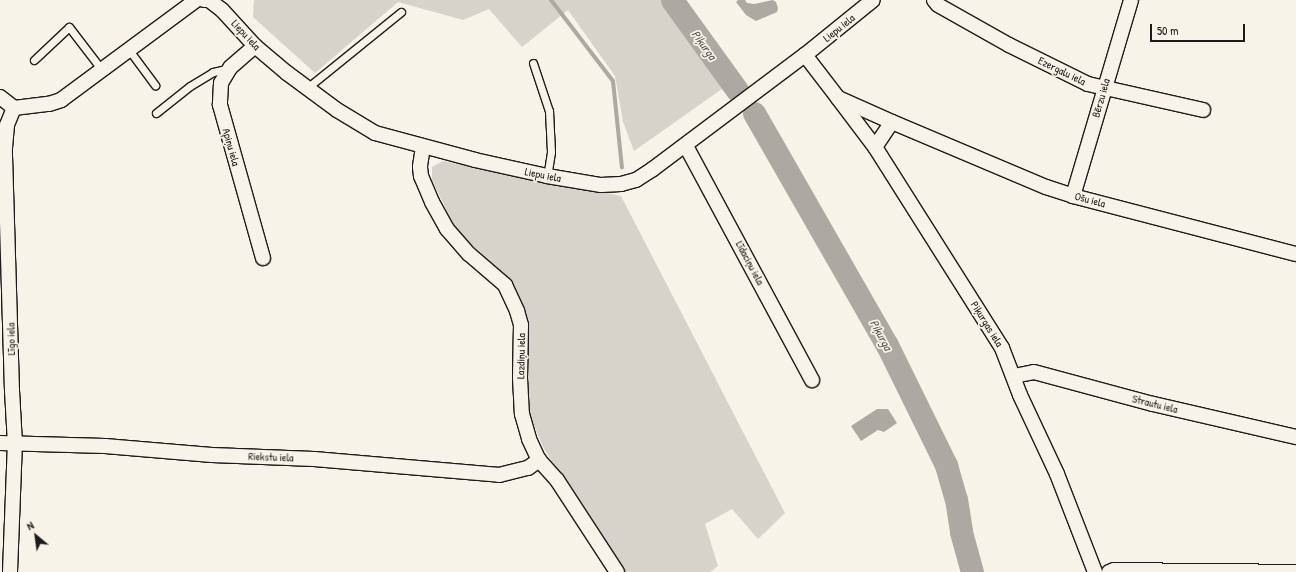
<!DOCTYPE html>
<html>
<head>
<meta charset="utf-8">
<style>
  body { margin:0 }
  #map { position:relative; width:1296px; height:572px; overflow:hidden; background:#f7f3e8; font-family:"Patrick Hand",sans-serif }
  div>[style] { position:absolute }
  .green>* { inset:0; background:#d7d3cb }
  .water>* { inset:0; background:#aca9a2 }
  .stream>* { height:4px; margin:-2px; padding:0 2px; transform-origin:2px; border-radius:2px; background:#aca9a2 }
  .river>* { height:23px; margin:-11.5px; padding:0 11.5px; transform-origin:11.5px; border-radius:11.5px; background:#aca9a2 }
  .roads { filter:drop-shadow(1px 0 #1c1c1c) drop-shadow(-1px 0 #1c1c1c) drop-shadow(0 1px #1c1c1c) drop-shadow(0 -1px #1c1c1c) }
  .service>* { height:7px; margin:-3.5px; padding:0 3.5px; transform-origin:3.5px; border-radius:3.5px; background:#f7f3e8 }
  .minor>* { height:14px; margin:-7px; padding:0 7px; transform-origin:7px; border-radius:7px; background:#f7f3e8 }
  span { translate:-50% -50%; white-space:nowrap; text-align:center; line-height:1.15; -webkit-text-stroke:3.5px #f7f3e8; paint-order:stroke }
  .street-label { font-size:11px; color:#1c1c1c }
  .water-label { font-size:12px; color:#565452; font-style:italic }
  .north { position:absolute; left:16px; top:516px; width:40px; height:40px; -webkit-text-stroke:3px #f7f3e8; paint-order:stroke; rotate:331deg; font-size:11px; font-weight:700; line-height:16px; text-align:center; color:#1c1c1c }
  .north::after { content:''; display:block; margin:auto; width:14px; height:18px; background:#1c1c1c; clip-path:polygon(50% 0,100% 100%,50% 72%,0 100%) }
  .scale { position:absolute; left:1150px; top:24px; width:95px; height:18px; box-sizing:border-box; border:2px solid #1c1c1c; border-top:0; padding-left:5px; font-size:12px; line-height:14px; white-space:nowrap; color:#1c1c1c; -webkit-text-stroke:3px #f7f3e8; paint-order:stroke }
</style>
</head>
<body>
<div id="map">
  <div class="green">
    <i style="clip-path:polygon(254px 0,682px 0,739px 77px,634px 151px,623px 122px,615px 76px,568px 10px,522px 47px,489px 9px,463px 20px,398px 2px,315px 73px,253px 17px)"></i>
    <i style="clip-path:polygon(443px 161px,621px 196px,785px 513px,758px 539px,732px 509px,705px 524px,718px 566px,710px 572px,621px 572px,543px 447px,530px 416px,525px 316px,510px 280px,456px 230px,432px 180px,432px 167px)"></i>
  </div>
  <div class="water">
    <i style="clip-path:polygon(738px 0,745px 0,747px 3px,754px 4px,773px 0,776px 2px,778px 8px,777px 12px,756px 21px,746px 15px,736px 2px)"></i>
    <i style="clip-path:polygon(877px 409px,888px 409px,897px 423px,884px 432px,878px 430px,861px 441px,851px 426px)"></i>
  </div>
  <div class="stream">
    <i style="left:551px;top:0;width:102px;rotate:52.6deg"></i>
    <i style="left:613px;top:81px;width:87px;rotate:84.1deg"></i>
  </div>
  <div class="river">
    <i style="left:672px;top:0;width:111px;rotate:54.2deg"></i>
    <i style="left:754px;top:113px;width:267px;rotate:60.2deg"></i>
    <i style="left:887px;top:345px;width:134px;rotate:63.8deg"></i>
    <i style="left:946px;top:465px;width:35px;rotate:74deg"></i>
    <i style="left:956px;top:499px;width:33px;rotate:81deg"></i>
    <i style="left:961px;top:532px;width:41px;rotate:74.6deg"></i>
  </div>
  <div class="roads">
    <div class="service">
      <i style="left:129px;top:50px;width:44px;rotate:53.4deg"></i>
      <i style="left:34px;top:60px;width:48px;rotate:-43.3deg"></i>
      <i style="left:69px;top:27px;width:54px;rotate:52.5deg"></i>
      <i style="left:533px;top:63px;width:51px;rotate:71.6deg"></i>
      <i style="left:549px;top:111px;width:41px;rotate:87.2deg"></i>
      <i style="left:551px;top:152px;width:24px;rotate:99deg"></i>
      <i style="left:307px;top:88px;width:121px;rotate:-39deg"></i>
      <i style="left:156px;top:113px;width:43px;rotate:-38.5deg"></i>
      <i style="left:190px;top:86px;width:27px;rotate:-31deg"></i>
      <i style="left:213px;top:72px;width:17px;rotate:-13deg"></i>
    </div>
    <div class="minor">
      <i style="left:204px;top:0;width:5px"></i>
      <i style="left:209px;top:0;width:16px;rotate:38deg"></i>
      <i style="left:222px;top:10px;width:49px;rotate:47.5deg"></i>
      <i style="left:255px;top:46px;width:42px;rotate:40.2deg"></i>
      <i style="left:287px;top:73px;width:62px;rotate:36.5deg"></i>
      <i style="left:337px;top:110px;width:44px;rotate:31.2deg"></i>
      <i style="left:375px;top:133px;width:104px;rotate:15.1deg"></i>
      <i style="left:475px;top:160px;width:74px;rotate:12.5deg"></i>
      <i style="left:547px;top:176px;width:55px;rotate:9.5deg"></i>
      <i style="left:601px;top:185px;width:20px;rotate:-3deg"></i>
      <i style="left:621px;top:184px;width:16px;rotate:-15deg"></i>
      <i style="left:636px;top:180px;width:20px;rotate:-33deg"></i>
      <i style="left:653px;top:169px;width:190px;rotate:-36.9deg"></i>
      <i style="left:805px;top:55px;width:87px;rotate:-39deg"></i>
      <i style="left:934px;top:0;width:6px;rotate:51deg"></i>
      <i style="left:938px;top:5px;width:81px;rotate:29.4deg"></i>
      <i style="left:1009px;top:45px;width:88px;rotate:26.3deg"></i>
      <i style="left:1088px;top:84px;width:118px;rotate:12.7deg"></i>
      <i style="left:255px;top:46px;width:33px;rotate:139deg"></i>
      <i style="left:230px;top:68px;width:17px;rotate:121deg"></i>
      <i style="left:221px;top:83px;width:22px;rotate:93deg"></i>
      <i style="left:220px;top:105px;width:159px;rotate:74.3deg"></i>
      <i style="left:805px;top:55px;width:54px;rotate:52.5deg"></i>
      <i style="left:838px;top:98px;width:59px;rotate:24deg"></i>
      <i style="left:0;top:97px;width:18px;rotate:38deg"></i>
      <i style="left:838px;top:98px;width:61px;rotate:52.9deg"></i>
      <i style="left:875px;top:147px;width:238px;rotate:57.7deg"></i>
      <i style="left:1002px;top:348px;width:50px;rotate:69deg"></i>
      <i style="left:1020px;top:395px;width:87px;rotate:64.9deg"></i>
      <i style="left:1057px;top:474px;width:105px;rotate:68.8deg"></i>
      <i style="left:14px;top:108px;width:35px;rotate:-7deg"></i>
      <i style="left:49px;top:104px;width:13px;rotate:-18deg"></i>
      <i style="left:61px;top:100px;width:168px;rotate:-36.5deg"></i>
      <i style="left:686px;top:146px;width:266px;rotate:61.7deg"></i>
      <i style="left:423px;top:147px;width:20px;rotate:99deg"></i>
      <i style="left:420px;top:167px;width:9px;rotate:84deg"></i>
      <i style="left:421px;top:176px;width:28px;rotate:67deg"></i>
      <i style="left:432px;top:202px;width:31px;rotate:61deg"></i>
      <i style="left:447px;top:229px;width:33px;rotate:49deg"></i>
      <i style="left:469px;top:254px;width:48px;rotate:40.7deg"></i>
      <i style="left:505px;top:285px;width:29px;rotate:65deg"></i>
      <i style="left:517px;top:311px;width:15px;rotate:74deg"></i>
      <i style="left:521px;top:325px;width:53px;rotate:91.1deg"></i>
      <i style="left:520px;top:378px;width:36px;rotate:87deg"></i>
      <i style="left:522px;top:414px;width:26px;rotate:74deg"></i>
      <i style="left:529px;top:439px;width:23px;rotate:65deg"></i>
      <i style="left:539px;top:460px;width:27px;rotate:48deg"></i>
      <i style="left:557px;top:480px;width:110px;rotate:56.9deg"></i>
      <i style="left:875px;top:147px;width:30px;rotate:-56deg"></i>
      <i style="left:892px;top:122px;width:167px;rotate:22.9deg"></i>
      <i style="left:1046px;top:187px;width:28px;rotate:18deg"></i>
      <i style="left:1073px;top:196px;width:230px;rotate:14.6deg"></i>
      <i style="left:1073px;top:196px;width:204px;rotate:-73.5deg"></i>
      <i style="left:1014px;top:376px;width:20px;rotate:-11deg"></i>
      <i style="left:1034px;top:372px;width:123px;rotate:15.1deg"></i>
      <i style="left:1153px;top:404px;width:147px;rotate:13deg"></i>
      <i style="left:0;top:443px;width:105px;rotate:1.6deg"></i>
      <i style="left:105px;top:446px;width:107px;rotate:4.8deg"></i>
      <i style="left:212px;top:455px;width:102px;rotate:2.2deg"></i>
      <i style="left:314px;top:459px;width:186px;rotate:4.9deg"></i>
      <i style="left:499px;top:475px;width:30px;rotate:-14deg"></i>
      <i style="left:528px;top:468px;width:14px;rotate:-36deg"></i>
      <i style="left:10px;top:572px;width:128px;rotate:-87.8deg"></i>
      <i style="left:15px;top:444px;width:53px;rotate:-93.2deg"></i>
      <i style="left:12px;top:391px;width:243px;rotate:-91.7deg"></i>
      <i style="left:5px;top:148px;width:23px;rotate:-85deg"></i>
      <i style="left:7px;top:125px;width:18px;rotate:-68deg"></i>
      <i style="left:1109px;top:572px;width:5px;rotate:-22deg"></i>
      <i style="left:1114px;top:570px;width:182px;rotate:0.6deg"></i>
    </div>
  </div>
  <div class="street-label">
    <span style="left:839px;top:28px;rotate:-39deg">Liepu iela</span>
    <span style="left:246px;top:35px;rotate:47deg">Liepu iela</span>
    <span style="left:1062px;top:71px;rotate:26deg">Ezergalu iela</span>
    <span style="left:1101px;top:98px;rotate:-74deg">Bērzu iela</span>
    <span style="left:231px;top:147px;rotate:74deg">Apiņu iela</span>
    <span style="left:543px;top:175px;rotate:11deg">Liepu iela</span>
    <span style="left:1090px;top:200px;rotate:15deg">Ošu iela</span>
    <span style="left:750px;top:263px;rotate:62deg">Līdaciņu iela</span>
    <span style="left:987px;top:324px;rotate:58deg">Piķurgas iela</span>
    <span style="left:11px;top:339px;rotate:-91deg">Līgo iela</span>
    <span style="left:521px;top:356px;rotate:-89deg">Lazdiņu iela</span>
    <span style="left:1155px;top:404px;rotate:14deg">Strautu iela</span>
    <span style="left:271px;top:457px;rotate:2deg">Riekstu iela</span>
  </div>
  <div class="water-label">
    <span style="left:704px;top:45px;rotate:54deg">Piķurga</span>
    <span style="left:881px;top:335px;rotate:61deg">Piķurga</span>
  </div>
  <div class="north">N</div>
  <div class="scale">50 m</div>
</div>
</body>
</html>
